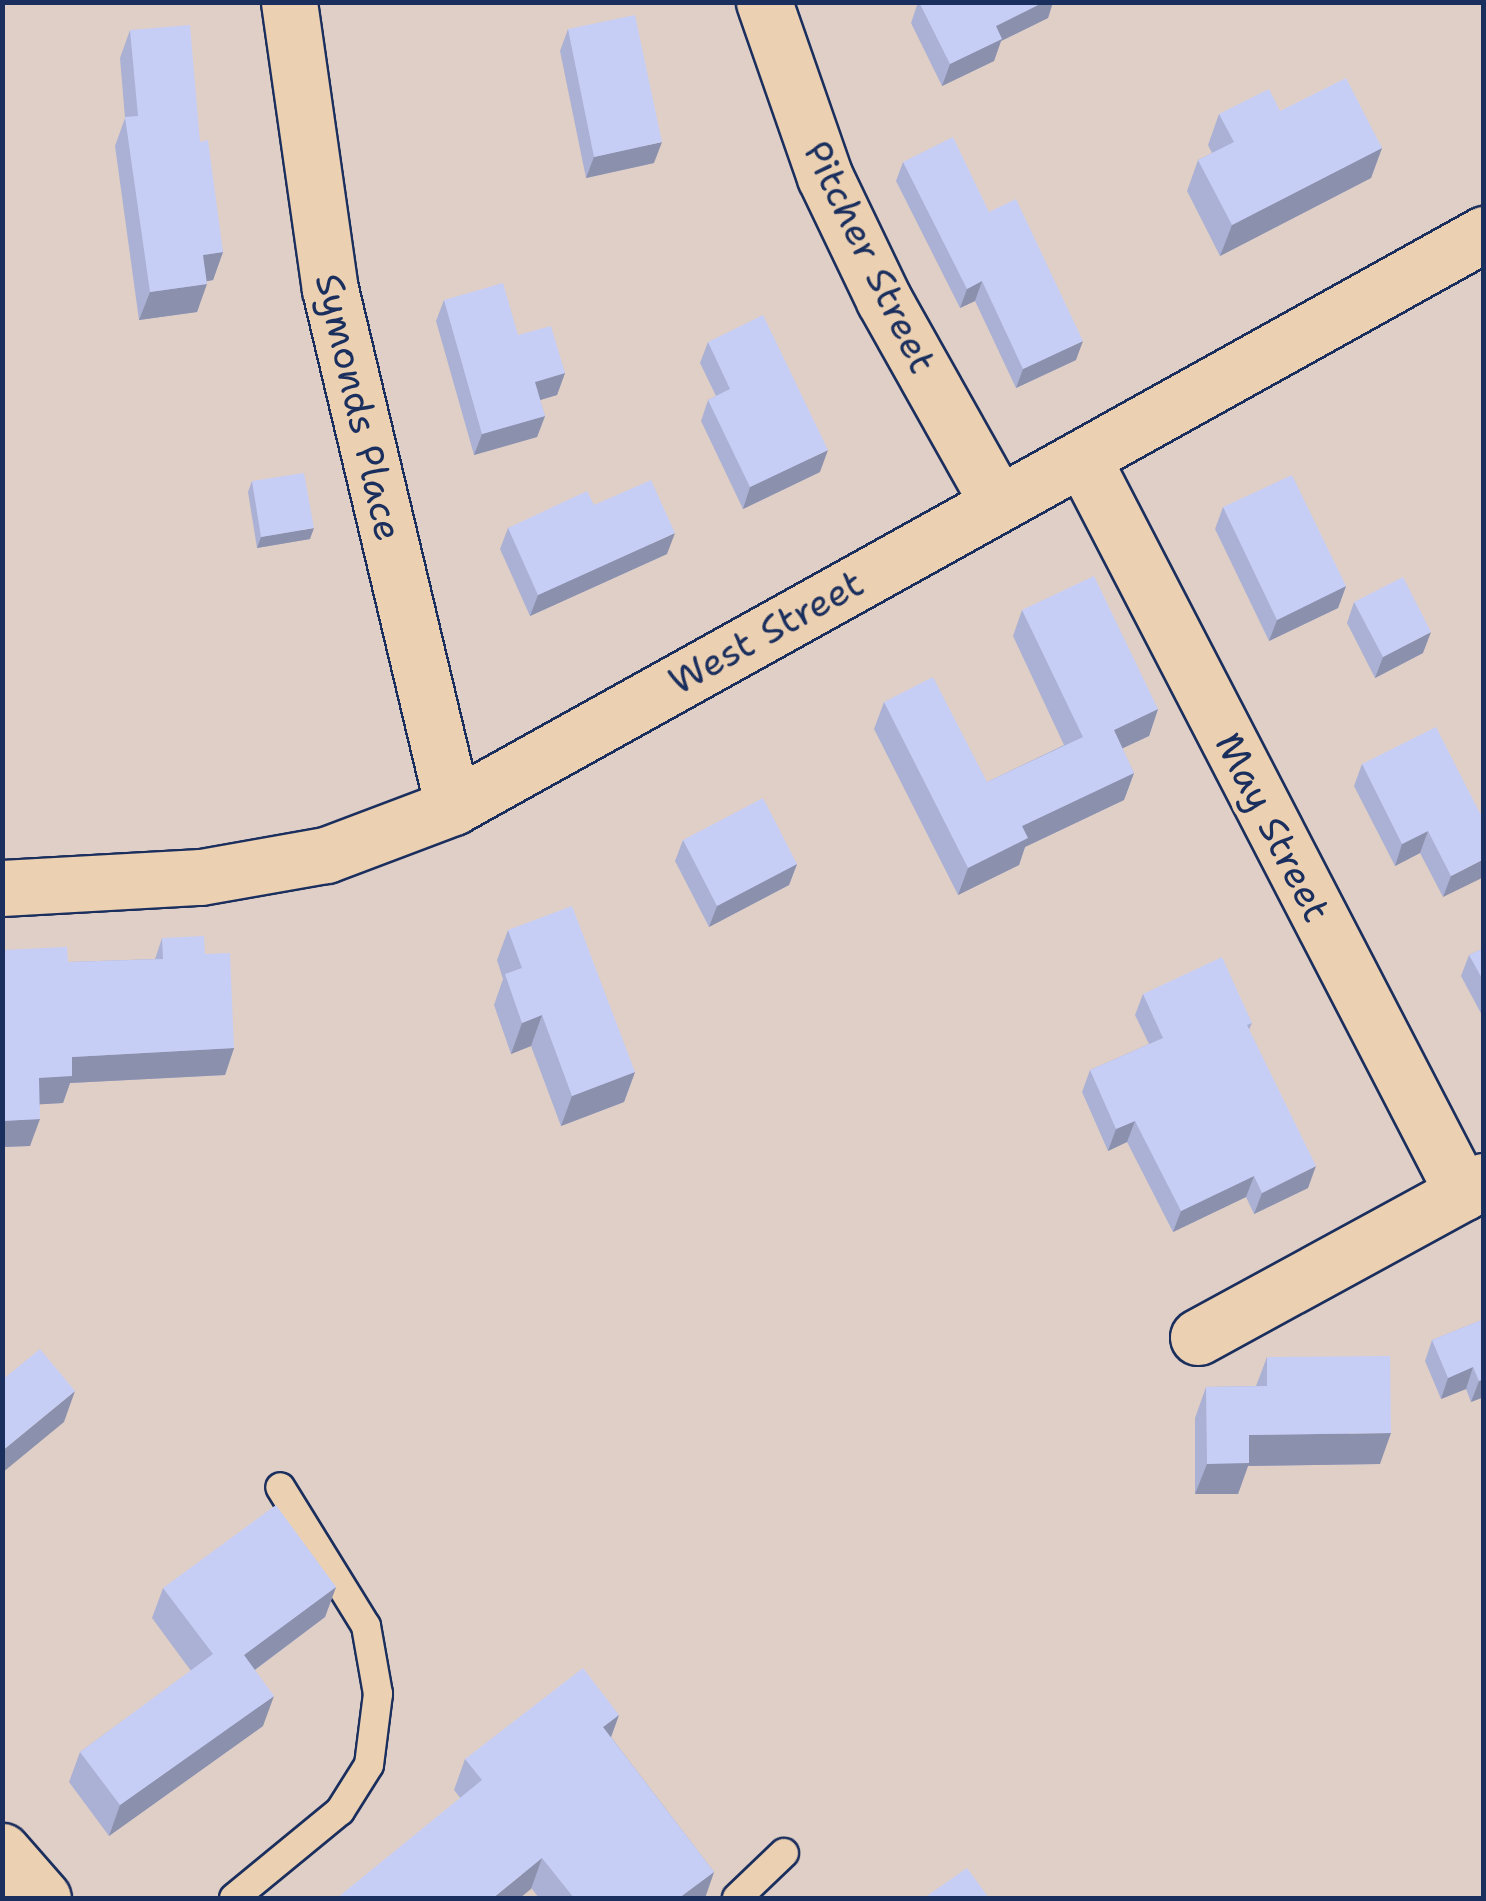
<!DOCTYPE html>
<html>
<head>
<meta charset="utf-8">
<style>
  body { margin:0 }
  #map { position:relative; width:1486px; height:1901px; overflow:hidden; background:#e0cfc6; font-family:"Shantell Sans",sans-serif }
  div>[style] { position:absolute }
  .roads { filter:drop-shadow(2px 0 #1b2f5e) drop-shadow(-2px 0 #1b2f5e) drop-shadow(0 2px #1b2f5e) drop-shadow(0 -2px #1b2f5e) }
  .service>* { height:28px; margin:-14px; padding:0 14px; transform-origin:14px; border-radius:14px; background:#ebd0b2 }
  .minor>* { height:55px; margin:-27.5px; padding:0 27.5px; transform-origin:27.5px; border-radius:27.5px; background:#ebd0b2 }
  .tertiary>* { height:55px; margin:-27.5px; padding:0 27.5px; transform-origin:27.5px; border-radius:27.5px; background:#ebd0b2 }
  .wall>* { inset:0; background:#abb1d4 }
  .shaded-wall>* { inset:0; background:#8b90ac }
  .building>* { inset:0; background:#c7cef6 }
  span { translate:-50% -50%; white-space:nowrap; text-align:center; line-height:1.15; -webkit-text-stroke:9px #ebd0b2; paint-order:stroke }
  .street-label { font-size:38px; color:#1b2f5e }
  .frame { position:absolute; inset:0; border:5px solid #1b2f5e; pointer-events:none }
</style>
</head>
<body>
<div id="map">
  <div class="roads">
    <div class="service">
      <i style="left:234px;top:1898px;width:137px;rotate:-39.4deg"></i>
      <i style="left:340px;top:1811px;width:54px;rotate:-57.8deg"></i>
      <i style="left:369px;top:1765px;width:72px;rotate:-82.8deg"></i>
      <i style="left:378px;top:1694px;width:69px;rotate:-100deg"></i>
      <i style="left:366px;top:1626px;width:163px;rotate:-121.7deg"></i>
      <i style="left:737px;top:1898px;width:65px;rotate:-43.8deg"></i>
    </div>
    <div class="minor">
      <i style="left:289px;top:2px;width:290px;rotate:81.9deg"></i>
      <i style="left:330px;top:289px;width:532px;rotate:76.64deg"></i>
      <i style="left:764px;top:2px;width:185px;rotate:70.8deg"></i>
      <i style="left:825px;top:177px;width:136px;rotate:64.4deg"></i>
      <i style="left:884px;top:300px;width:233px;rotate:60.7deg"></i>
      <i style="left:1084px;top:461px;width:824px;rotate:62.63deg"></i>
      <i style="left:1198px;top:1337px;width:326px;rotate:-28.6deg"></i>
    </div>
    <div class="tertiary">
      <i style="left:2px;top:888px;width:199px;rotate:-3.2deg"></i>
      <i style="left:201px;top:877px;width:127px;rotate:-10deg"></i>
      <i style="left:326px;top:855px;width:136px;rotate:-20.7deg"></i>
      <i style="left:453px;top:807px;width:1180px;rotate:-29.06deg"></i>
      <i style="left:2px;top:1851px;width:62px;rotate:48.9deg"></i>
    </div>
  </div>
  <div class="wall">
    <i style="clip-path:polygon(918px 2px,1053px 2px,1048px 18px,1001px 41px,994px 61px,942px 86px,911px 23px)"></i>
    <i style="clip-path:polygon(568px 29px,654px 163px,586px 178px,560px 51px)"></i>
    <i style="clip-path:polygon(130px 30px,200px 142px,223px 252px,213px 280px,207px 281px,197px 312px,139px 320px,115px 146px,125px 118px,120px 58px)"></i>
    <i style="clip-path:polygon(1280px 111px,1382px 148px,1371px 178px,1220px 256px,1187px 191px,1198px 160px,1212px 153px,1208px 145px,1219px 114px)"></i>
    <i style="clip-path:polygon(903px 162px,989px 212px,1076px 360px,1016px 388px,975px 301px,960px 308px,896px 181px)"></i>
    <i style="clip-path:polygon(444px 300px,518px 335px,565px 373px,557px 395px,540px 400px,545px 416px,537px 437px,474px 455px,436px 321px)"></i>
    <i style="clip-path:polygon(708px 342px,820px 472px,743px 509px,701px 421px,708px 400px,716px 396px,700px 363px)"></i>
    <i style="clip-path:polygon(252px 481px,310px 539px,257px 548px,248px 492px)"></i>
    <i style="clip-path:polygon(594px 505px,667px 554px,530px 616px,500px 549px,508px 528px)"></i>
    <i style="clip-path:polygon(1223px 507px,1346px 586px,1338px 608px,1269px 641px,1215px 529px)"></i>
    <i style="clip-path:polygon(1354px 602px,1423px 653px,1375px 678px,1347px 623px)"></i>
    <i style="clip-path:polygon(1022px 610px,1158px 709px,1149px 736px,1122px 748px,1134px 773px,1124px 800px,1025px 847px,1019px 865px,958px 895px,874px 729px,884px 702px,987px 782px,1064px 745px,1013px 636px)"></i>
    <i style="clip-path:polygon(1362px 764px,1484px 821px,1443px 897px,1420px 853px,1395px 866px,1354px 786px)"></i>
    <i style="clip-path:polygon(683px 840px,797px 864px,789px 885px,709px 927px,675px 861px)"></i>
    <i style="clip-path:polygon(508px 930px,635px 1072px,624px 1102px,561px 1126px,531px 1046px,511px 1054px,494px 1005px,503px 979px,497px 960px)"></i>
    <i style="clip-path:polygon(162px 938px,205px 954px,234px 1048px,225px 1075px,70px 1083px,63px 1103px,40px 1104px,30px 1146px,2px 1147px,2px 950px,68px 962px,155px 959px)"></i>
    <i style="clip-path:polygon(1484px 948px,1484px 1019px,1461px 976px,1469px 955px)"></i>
    <i style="clip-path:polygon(1143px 994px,1252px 1023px,1249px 1030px,1308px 1188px,1254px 1214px,1246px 1197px,1173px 1232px,1127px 1142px,1108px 1151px,1082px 1092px,1090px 1070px,1149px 1044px,1135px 1015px)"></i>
    <i style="clip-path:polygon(1484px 1319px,1484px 1397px,1471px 1402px,1466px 1389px,1441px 1399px,1425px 1361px,1432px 1340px)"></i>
    <i style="clip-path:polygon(1267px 1357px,1380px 1464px,1248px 1466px,1238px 1494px,1195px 1494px,1195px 1418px,1206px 1387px,1256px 1386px)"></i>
    <i style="clip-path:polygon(336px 1587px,325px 1617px,255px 1670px,263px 1726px,109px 1836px,69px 1782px,80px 1752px,191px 1671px,152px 1618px,163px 1588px)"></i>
    <i style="clip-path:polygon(619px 1715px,611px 1737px,714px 1872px,705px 1898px,539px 1898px,454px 1790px,465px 1759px)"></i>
  </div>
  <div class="shaded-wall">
    <i style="clip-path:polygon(1044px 2px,1053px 2px,1048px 18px,1001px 41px,994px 61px,942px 86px,950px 64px,996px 26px)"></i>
    <i style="clip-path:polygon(662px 142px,654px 163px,586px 178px,594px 157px)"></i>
    <i style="clip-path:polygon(1382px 148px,1371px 178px,1220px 256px,1232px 225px)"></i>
    <i style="clip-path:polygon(223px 252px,213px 280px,193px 284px,203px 255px)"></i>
    <i style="clip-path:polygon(982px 281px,975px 301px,960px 308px,967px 289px)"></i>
    <i style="clip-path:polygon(207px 284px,197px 312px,139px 320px,150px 292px)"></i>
    <i style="clip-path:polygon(1083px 341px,1076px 360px,1016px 388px,1023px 369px)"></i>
    <i style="clip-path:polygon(565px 373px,557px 395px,527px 404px,535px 382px)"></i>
    <i style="clip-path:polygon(545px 416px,537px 437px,474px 455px,482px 434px)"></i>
    <i style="clip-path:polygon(828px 450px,820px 472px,743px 509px,750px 487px)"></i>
    <i style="clip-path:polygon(314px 528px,310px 539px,257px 548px,261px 537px)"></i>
    <i style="clip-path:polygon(675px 533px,667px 554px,530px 616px,538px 595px)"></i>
    <i style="clip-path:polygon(1346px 586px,1338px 608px,1269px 641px,1277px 620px)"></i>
    <i style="clip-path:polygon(1431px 632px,1423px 653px,1375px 678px,1383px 657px)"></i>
    <i style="clip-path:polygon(1158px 709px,1149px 736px,1104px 757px,1114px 730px)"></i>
    <i style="clip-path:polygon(1134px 773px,1124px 800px,1025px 847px,1019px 865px,958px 895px,968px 868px,1022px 826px)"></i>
    <i style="clip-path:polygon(1428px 831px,1420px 853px,1395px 866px,1402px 844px)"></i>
    <i style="clip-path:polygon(1484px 859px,1484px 877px,1443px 897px,1451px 876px)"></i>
    <i style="clip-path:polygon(797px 864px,789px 885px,709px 927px,717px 906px)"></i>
    <i style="clip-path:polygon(542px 1015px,531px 1046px,511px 1054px,522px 1023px)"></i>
    <i style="clip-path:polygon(234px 1048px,225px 1075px,70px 1083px,63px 1103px,29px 1105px,39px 1078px,72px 1057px)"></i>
    <i style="clip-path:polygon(635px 1072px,624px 1102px,561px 1126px,572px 1096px)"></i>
    <i style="clip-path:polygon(40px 1119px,30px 1146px,2px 1147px,2px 1121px)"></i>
    <i style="clip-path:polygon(1135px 1121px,1127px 1142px,1108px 1151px,1116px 1129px)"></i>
    <i style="clip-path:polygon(1316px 1166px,1308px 1188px,1254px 1214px,1262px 1193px)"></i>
    <i style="clip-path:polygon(1254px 1176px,1246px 1197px,1173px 1232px,1181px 1211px)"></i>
    <i style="clip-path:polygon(1473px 1367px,1466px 1389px,1441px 1399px,1448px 1378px)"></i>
    <i style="clip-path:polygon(1484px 1379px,1484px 1397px,1471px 1402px,1479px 1381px)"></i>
    <i style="clip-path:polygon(75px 1391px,64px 1422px,2px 1473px,2px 1451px)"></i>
    <i style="clip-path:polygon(1391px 1433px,1380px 1464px,1248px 1466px,1238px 1494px,1195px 1494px,1207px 1464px,1249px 1435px)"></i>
    <i style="clip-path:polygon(336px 1587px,325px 1617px,233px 1686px,244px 1655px)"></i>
    <i style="clip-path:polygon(274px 1696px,263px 1726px,109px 1836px,120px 1805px)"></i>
    <i style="clip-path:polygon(619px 1715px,608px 1745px,603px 1727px)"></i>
    <i style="clip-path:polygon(542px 1858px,531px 1889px,520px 1898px,493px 1898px)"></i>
    <i style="clip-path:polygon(714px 1872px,705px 1898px,679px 1898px)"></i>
  </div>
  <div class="building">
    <i style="clip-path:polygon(919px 2px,1044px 2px,996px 26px,1002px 39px,950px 64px)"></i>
    <i style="clip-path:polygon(635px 15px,662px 142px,594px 157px,568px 29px)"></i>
    <i style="clip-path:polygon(190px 25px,200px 142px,208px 140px,223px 252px,203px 255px,207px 284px,150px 292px,125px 117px,138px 116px,130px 30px)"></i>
    <i style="clip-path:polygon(1346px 78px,1382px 148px,1232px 225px,1198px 160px,1234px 142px,1219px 114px,1269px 89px,1280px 111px)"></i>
    <i style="clip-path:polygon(953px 137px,989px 212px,1016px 199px,1083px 341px,1023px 369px,982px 281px,967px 289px,903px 162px)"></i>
    <i style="clip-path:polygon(503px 283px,518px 335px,551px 326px,565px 373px,535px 382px,545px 416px,482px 434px,444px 300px)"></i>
    <i style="clip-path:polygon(763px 315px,828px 450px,750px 487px,708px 400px,730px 389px,708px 342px)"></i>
    <i style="clip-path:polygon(304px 473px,314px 528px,261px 537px,252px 481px)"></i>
    <i style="clip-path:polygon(1292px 475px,1346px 586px,1277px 620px,1223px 507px)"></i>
    <i style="clip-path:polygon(651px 480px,675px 533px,538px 595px,508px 528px,587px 491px,594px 505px)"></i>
    <i style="clip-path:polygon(1094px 576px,1158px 709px,1114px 730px,1134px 773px,1022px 826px,1028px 838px,968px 868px,884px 702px,933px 677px,987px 782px,1083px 737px,1022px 610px)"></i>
    <i style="clip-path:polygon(1403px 577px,1431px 632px,1383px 657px,1354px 602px)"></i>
    <i style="clip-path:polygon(1436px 727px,1484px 821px,1484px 859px,1451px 876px,1428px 831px,1402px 844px,1362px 764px)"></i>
    <i style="clip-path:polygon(763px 798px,797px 864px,717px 906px,683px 840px)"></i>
    <i style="clip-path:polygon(572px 906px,635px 1072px,572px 1096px,542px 1015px,522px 1023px,505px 974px,522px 968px,508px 930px)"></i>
    <i style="clip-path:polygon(204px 936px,205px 954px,230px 953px,234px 1048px,72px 1057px,72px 1076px,39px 1078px,40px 1119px,2px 1121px,2px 950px,67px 947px,68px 962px,163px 959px,162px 938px)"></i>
    <i style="clip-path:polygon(1484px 948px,1484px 982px,1469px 955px)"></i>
    <i style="clip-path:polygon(1222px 957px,1252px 1023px,1247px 1025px,1316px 1166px,1262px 1193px,1254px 1176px,1181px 1211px,1135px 1121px,1116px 1129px,1090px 1070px,1163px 1038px,1143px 994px)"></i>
    <i style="clip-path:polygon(1484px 1319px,1484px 1379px,1479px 1381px,1473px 1367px,1448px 1378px,1432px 1340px)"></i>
    <i style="clip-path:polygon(40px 1349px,75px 1391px,2px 1451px,2px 1380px)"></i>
    <i style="clip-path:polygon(1390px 1356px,1391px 1433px,1249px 1435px,1249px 1463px,1207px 1464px,1206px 1387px,1267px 1386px,1267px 1357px)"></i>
    <i style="clip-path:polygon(276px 1505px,336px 1587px,244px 1655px,274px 1696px,120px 1805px,80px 1752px,213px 1654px,163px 1588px)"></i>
    <i style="clip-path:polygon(583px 1668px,619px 1715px,603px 1727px,714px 1872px,679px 1898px,574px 1898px,542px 1858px,493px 1898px,337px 1898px,482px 1780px,465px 1759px)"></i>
    <i style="clip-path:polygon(967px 1868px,989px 1898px,924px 1898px)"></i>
  </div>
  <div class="street-label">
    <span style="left:870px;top:257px;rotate:64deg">Pitcher Street</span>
    <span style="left:359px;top:407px;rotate:77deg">Symonds Place</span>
    <span style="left:766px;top:632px;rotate:-29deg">West Street</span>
    <span style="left:1273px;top:827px;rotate:63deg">May Street</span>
  </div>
  <div class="frame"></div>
</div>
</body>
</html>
